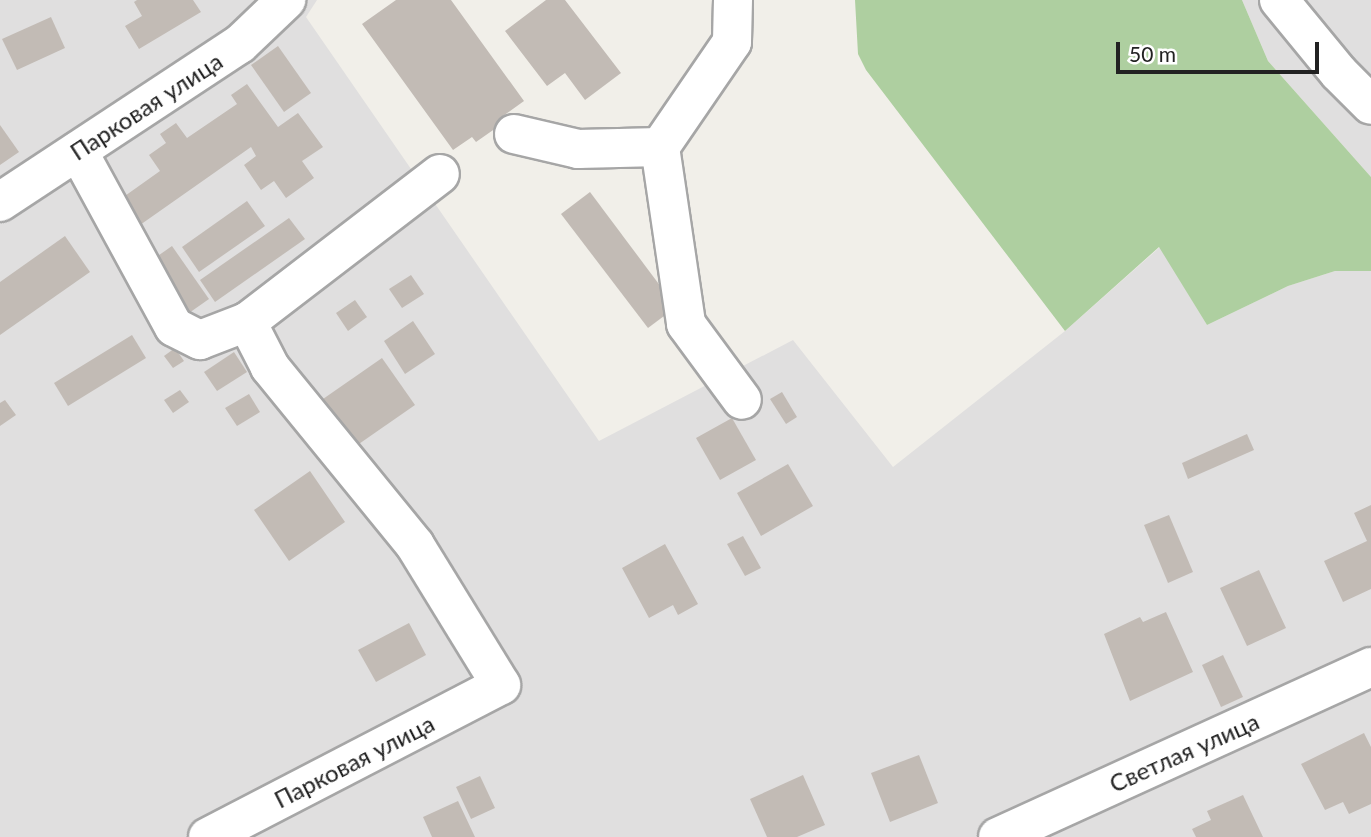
<!DOCTYPE html>
<html>
<head>
<meta charset="utf-8">
<style>
  body { margin:0 }
  #map { position:relative; width:1371px; height:837px; overflow:hidden; background:#f1efe9; font-family:Lato,sans-serif }
  div>[style] { position:absolute }
  .residential>* { inset:0; background:#e0dfdf }
  .forest>* { inset:0; background:#aecfa0 }
  .building>* { inset:0; background:#c2bbb5 }
  .roads { filter:drop-shadow(2px 0 #a6a6a6) drop-shadow(-2px 0 #a6a6a6) drop-shadow(0 2px #a6a6a6) drop-shadow(0 -2px #a6a6a6) }
  .minor>* { height:38px; margin:-19px; padding:0 19px; transform-origin:19px; border-radius:19px; background:#fff }
  span { translate:-50% -50%; white-space:nowrap; text-align:center; line-height:1.15; -webkit-text-stroke:5px #fff; paint-order:stroke }
  .street-label { font-size:24px; color:#222 }
  .scale { position:absolute; left:1116px; top:42px; width:203px; height:32px; box-sizing:border-box; border:4px solid #222; border-top:0; padding-left:9px; font-size:21px; line-height:24px; white-space:nowrap; color:#222; -webkit-text-stroke:5px #fff; paint-order:stroke }
</style>
</head>
<body>
<div id="map">
  <div class="residential">
    <i style="clip-path:polygon(0 0,317px 0,306px 17px,599px 441px,793px 340px,893px 467px,1065px 331px,1160px 247px,1207px 325px,1288px 286px,1335px 271px,1371px 271px,1371px 837px,0 837px)"></i>
    <i style="clip-path:polygon(1242px 0,1371px 0,1371px 177px,1268px 61px)"></i>
  </div>
  <div class="forest">
    <i style="clip-path:polygon(855px 0,1242px 0,1268px 61px,1371px 177px,1371px 271px,1335px 271px,1288px 286px,1207px 325px,1159px 247px,1065px 331px,866px 70px,858px 54px)"></i>
  </div>
  <div class="building">
    <i style="clip-path:polygon(137px 0,193px 0,201px 12px,139px 49px,125px 26px,142px 16px,134px 2px)"></i>
    <i style="clip-path:polygon(396px 0,451px 0,524px 101px,503px 116px,506px 121px,476px 142px,472px 137px,453px 150px,362px 24px)"></i>
    <i style="clip-path:polygon(546px 0,565px 0,621px 73px,585px 100px,565px 73px,547px 86px,505px 31px)"></i>
    <i style="clip-path:polygon(51px 17px,65px 48px,17px 70px,2px 39px)"></i>
    <i style="clip-path:polygon(278px 46px,311px 93px,284px 112px,251px 65px)"></i>
    <i style="clip-path:polygon(247px 84px,278px 127px,298px 113px,323px 147px,302px 161px,314px 178px,286px 198px,274px 181px,261px 190px,244px 165px,256px 156px,251px 147px,140px 225px,122px 198px,160px 171px,149px 155px,166px 143px,160px 134px,176px 123px,187px 138px,237px 104px,231px 95px)"></i>
    <i style="clip-path:polygon(0 125px,19px 152px,0 165px)"></i>
    <i style="clip-path:polygon(590px 192px,676px 307px,648px 328px,561px 214px)"></i>
    <i style="clip-path:polygon(247px 201px,265px 226px,199px 272px,182px 247px)"></i>
    <i style="clip-path:polygon(289px 218px,305px 239px,215px 302px,200px 280px)"></i>
    <i style="clip-path:polygon(65px 236px,90px 272px,0 335px,0 282px)"></i>
    <i style="clip-path:polygon(172px 246px,209px 299px,189px 313px,152px 260px)"></i>
    <i style="clip-path:polygon(411px 275px,424px 294px,402px 308px,389px 289px)"></i>
    <i style="clip-path:polygon(355px 300px,367px 317px,348px 331px,336px 313px)"></i>
    <i style="clip-path:polygon(413px 321px,435px 354px,405px 374px,384px 341px)"></i>
    <i style="clip-path:polygon(132px 335px,146px 358px,68px 406px,54px 383px)"></i>
    <i style="clip-path:polygon(175px 348px,184px 361px,173px 368px,164px 356px)"></i>
    <i style="clip-path:polygon(234px 352px,247px 372px,217px 391px,204px 372px)"></i>
    <i style="clip-path:polygon(382px 358px,415px 405px,356px 446px,323px 399px)"></i>
    <i style="clip-path:polygon(180px 390px,189px 402px,173px 413px,164px 400px)"></i>
    <i style="clip-path:polygon(782px 392px,797px 417px,786px 424px,770px 399px)"></i>
    <i style="clip-path:polygon(249px 394px,260px 412px,237px 426px,225px 408px)"></i>
    <i style="clip-path:polygon(5px 400px,16px 415px,0 426px,0 403px)"></i>
    <i style="clip-path:polygon(732px 418px,756px 460px,720px 480px,696px 438px)"></i>
    <i style="clip-path:polygon(1247px 434px,1254px 450px,1188px 479px,1182px 463px)"></i>
    <i style="clip-path:polygon(788px 464px,813px 506px,761px 536px,737px 493px)"></i>
    <i style="clip-path:polygon(310px 471px,345px 522px,289px 561px,254px 510px)"></i>
    <i style="clip-path:polygon(1371px 505px,1371px 589px,1343px 602px,1324px 561px,1367px 541px,1354px 513px)"></i>
    <i style="clip-path:polygon(1169px 515px,1193px 572px,1168px 583px,1144px 525px)"></i>
    <i style="clip-path:polygon(743px 536px,761px 568px,745px 576px,727px 544px)"></i>
    <i style="clip-path:polygon(665px 544px,698px 604px,678px 615px,673px 605px,649px 618px,622px 568px)"></i>
    <i style="clip-path:polygon(1259px 570px,1286px 628px,1247px 646px,1220px 588px)"></i>
    <i style="clip-path:polygon(1166px 612px,1193px 672px,1130px 701px,1104px 634px,1140px 617px,1143px 622px)"></i>
    <i style="clip-path:polygon(409px 623px,426px 655px,376px 682px,358px 650px)"></i>
    <i style="clip-path:polygon(1223px 655px,1243px 697px,1221px 707px,1202px 665px)"></i>
    <i style="clip-path:polygon(1364px 733px,1371px 747px,1371px 804px,1349px 814px,1343px 802px,1325px 810px,1301px 764px)"></i>
    <i style="clip-path:polygon(919px 755px,938px 803px,890px 822px,871px 773px)"></i>
    <i style="clip-path:polygon(803px 775px,825px 825px,797px 837px,767px 837px,750px 799px)"></i>
    <i style="clip-path:polygon(480px 776px,495px 808px,471px 819px,456px 787px)"></i>
    <i style="clip-path:polygon(1243px 795px,1263px 837px,1196px 837px,1192px 829px,1211px 820px,1207px 811px)"></i>
    <i style="clip-path:polygon(458px 801px,475px 837px,432px 837px,423px 817px)"></i>
  </div>
  <div class="roads">
    <div class="minor">
      <i style="left:733px;top:0;width:42px;rotate:91.4deg"></i>
      <i style="left:732px;top:42px;width:127px;rotate:124.4deg"></i>
      <i style="left:660px;top:147px;width:179px;rotate:81.6deg"></i>
      <i style="left:686px;top:324px;width:94px;rotate:53.6deg"></i>
      <i style="left:1279px;top:0;width:94px;rotate:50.6deg"></i>
      <i style="left:1339px;top:73px;width:45px;rotate:45deg"></i>
      <i style="left:514px;top:134px;width:66px;rotate:13.2deg"></i>
      <i style="left:578px;top:149px;width:82px;rotate:-1.4deg"></i>
      <i style="left:78px;top:151px;width:200px;rotate:61.4deg"></i>
      <i style="left:174px;top:327px;width:29px;rotate:27deg"></i>
      <i style="left:200px;top:340px;width:50px;rotate:-21deg"></i>
      <i style="left:247px;top:322px;width:243px;rotate:-37.5deg"></i>
      <i style="left:0;top:202px;width:287px;rotate:-33.4deg"></i>
      <i style="left:240px;top:44px;width:64px;rotate:-43.7deg"></i>
      <i style="left:208px;top:837px;width:330px;rotate:-27.4deg"></i>
      <i style="left:501px;top:685px;width:164px;rotate:-121.6deg"></i>
      <i style="left:415px;top:545px;width:230px;rotate:-129.2deg"></i>
      <i style="left:270px;top:367px;width:51px;rotate:-117.1deg"></i>
      <i style="left:998px;top:837px;width:410px;rotate:-24.5deg"></i>
    </div>
  </div>
  <div class="street-label">
    <span style="left:146px;top:106px;rotate:-33deg">Парковая улица</span>
    <span style="left:1184px;top:752px;rotate:-24deg">Светлая улица</span>
    <span style="left:354px;top:761px;rotate:-27deg">Парковая улица</span>
  </div>
  <div class="scale">50 m</div>
</div>
</body>
</html>
